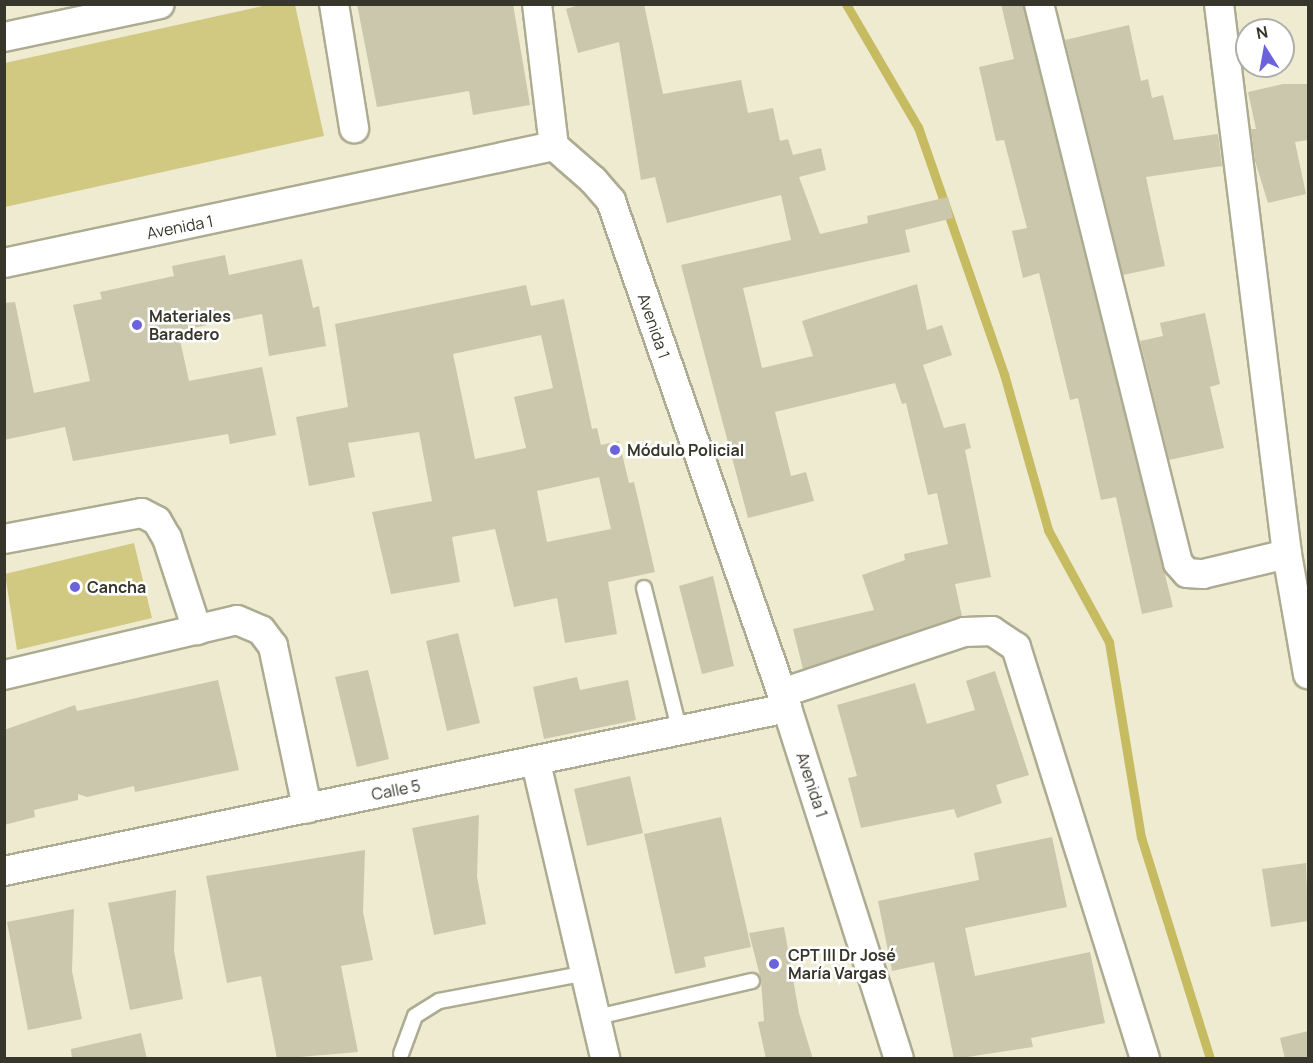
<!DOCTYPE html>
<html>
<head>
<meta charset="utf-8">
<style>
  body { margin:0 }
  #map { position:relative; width:1313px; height:1063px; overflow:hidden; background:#eeebd0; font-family:Manrope,sans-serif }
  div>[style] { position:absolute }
  .green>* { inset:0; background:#d1c882 }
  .stream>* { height:9px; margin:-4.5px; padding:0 4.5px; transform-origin:4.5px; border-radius:4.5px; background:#c6bb60 }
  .building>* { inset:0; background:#cac7ad }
  .roads { filter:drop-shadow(2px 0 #adab91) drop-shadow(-2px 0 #adab91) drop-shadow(0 2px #adab91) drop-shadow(0 -2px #adab91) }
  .lane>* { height:14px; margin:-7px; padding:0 7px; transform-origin:7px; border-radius:7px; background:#fff }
  .street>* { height:28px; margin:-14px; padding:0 14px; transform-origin:14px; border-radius:14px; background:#fff }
  .dots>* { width:16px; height:16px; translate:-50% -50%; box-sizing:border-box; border:3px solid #fff; border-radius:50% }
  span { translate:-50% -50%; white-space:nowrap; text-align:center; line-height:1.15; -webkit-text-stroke:5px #fff; paint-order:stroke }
  .street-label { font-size:16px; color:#37362b }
  .poi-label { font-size:16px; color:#37362b; font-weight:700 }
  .left { translate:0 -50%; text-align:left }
  .frame { position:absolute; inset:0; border:6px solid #37362b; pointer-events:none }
  .north { position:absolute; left:1235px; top:18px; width:60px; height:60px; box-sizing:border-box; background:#fff; border:2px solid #afafaa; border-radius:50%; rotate:349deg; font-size:16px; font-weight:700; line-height:24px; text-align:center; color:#37362b }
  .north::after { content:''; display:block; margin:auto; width:21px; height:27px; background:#6b62dc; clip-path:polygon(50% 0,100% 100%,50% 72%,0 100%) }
</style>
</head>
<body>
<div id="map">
  <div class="green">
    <i style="clip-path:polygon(267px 5px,295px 5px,324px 136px,5px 207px,5px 63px)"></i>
    <i style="clip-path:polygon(134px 543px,152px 618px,17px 650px,5px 574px)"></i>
  </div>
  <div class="stream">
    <i style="left:846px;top:4px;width:143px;rotate:59.7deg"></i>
    <i style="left:918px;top:127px;width:262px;rotate:70.8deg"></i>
    <i style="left:1004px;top:374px;width:162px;rotate:74.2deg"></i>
    <i style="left:1048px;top:530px;width:128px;rotate:61.4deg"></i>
    <i style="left:1109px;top:642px;width:198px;rotate:80.7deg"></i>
    <i style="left:1141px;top:837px;width:232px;rotate:72.7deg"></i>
  </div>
  <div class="building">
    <i style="clip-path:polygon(357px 4px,513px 4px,530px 105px,473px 115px,469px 91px,377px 107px)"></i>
    <i style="clip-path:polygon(582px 4px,644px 4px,663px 94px,741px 80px,748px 113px,773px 108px,780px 141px,788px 139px,793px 155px,821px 148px,826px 170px,799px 177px,820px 234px,868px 223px,867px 216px,948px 197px,953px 218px,905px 230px,910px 252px,743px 288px,762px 368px,813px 356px,802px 321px,917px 284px,927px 330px,942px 325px,952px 355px,923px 365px,944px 428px,965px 423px,971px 448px,965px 450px,991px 577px,955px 584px,962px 616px,803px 669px,793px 629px,874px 610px,862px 575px,905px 560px,904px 554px,948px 544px,937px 493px,928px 495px,906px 403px,902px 404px,895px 383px,775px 412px,791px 476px,806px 472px,814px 501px,748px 518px,681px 265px,791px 240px,781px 195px,667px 223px,655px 177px,641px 180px,619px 42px,578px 53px,566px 9px)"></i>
    <i style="clip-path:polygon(1001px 4px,1023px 4px,1173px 607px,1142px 614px,1116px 497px,1101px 500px,1078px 398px,1070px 400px,1039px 273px,1023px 278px,1012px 231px,1027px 228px,1004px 140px,996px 141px,979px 67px,1014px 59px)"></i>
    <i style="clip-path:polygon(1129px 25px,1141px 81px,1148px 79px,1152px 98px,1163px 95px,1174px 140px,1218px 134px,1222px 166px,1146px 177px,1165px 266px,1123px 275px,1065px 40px)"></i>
    <i style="clip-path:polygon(1283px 84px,1308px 84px,1308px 140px,1295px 142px,1306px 194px,1268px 203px,1255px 161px,1251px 129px,1256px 129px,1248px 92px)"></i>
    <i style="clip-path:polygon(225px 255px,229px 275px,302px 259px,313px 308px,319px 306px,326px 346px,269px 356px,262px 314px,178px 331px,189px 381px,262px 367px,276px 435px,230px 444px,228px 434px,73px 461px,65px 427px,4px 440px,4px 303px,15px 302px,34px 393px,90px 381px,73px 305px,102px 299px,100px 292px,174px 276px,172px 266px)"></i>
    <i style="clip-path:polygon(evenodd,526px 285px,531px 306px,564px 299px,592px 429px,597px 428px,601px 445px,619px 441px,629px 483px,634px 482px,655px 572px,608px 582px,617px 634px,565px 643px,557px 598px,514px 607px,495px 529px,452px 537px,460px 582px,391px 594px,372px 512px,432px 501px,419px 432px,348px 443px,355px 477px,309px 486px,296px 417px,348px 407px,335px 324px,526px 285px,541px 335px,553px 388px,514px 397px,526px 448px,475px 459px,453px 354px,541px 335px,526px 285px,599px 477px,611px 529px,547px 542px,537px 491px,599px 477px)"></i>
    <i style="clip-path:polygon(1205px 313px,1220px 384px,1210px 387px,1224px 448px,1169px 460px,1140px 341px,1163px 336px,1160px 323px)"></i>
    <i style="clip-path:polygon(713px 576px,734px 666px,702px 674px,679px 586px)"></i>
    <i style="clip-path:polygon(458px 633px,480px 723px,447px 731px,426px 641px)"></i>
    <i style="clip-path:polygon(368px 670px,389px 759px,357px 767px,335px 677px)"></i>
    <i style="clip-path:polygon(995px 671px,1029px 775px,996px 785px,1002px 803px,957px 818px,954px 809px,861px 828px,848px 778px,857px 776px,837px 705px,915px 683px,927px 724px,975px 710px,966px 681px)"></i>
    <i style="clip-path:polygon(577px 677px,580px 690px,628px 680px,636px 720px,544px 739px,533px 687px)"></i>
    <i style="clip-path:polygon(218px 680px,239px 770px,135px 792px,134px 786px,87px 797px,78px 794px,78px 800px,34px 810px,35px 817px,4px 825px,4px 730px,75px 705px,77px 711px)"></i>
    <i style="clip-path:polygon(630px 776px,643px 833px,587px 846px,574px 789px)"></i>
    <i style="clip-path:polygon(479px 815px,477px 877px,486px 924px,434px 935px,412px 828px)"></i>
    <i style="clip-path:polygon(721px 817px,751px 947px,704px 957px,706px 967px,675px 974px,644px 834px)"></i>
    <i style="clip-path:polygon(1052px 837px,1067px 907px,965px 928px,975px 976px,1090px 952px,1105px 1023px,1031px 1038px,1033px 1047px,954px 1059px,934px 962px,892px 971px,878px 901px,979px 880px,974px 853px)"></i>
    <i style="clip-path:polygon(365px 850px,363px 912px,373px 960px,341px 966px,358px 1052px,277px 1059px,261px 976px,227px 983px,206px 876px)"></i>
    <i style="clip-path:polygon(1306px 863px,1308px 921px,1271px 927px,1262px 869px)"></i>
    <i style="clip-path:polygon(176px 890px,174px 951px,183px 999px,130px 1010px,108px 903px)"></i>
    <i style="clip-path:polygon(74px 909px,72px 971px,82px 1019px,28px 1030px,7px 922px)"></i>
    <i style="clip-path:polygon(784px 927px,799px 1013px,813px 1059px,766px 1059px,758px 1022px,764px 1021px,761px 980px,749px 933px)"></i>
    <i style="clip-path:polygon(1308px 1031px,1308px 1059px,1285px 1059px,1280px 1038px)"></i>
    <i style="clip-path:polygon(141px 1033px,147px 1059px,72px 1059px,71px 1049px)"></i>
  </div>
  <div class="roads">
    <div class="lane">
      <i style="left:644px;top:588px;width:148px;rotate:76deg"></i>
      <i style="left:597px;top:1017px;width:159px;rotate:-13.1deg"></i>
      <i style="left:401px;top:1054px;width:40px;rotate:-69.8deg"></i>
      <i style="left:415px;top:1016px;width:28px;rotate:-32deg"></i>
      <i style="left:439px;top:1001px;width:151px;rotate:-10.7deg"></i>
    </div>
    <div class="street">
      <i style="left:334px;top:4px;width:126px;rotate:80.8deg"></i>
      <i style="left:537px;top:4px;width:143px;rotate:83.2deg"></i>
      <i style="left:1039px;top:4px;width:576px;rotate:76.04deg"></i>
      <i style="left:1178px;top:563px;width:13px;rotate:48deg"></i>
      <i style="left:1187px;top:573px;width:16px;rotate:4deg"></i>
      <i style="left:1203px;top:574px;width:86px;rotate:-13.4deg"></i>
      <i style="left:1219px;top:4px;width:554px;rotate:82.95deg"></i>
      <i style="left:1287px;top:554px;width:122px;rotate:80.1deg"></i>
      <i style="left:4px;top:37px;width:159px;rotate:-11.9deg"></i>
      <i style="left:4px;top:263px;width:562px;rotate:-12.01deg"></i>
      <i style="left:554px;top:146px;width:52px;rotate:41.1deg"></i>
      <i style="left:593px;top:180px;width:28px;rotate:49deg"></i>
      <i style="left:611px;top:201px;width:537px;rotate:70.86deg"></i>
      <i style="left:787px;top:708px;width:367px;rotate:72.3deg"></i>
      <i style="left:4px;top:539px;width:140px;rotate:-10.7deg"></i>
      <i style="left:142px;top:513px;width:17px;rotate:28deg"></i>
      <i style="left:157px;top:521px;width:20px;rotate:60deg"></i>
      <i style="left:167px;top:538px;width:97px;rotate:71.9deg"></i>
      <i style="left:4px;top:675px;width:239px;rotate:-13.3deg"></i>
      <i style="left:237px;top:620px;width:26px;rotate:23deg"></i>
      <i style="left:261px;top:630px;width:20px;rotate:53deg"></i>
      <i style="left:273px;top:646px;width:166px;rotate:78.1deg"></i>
      <i style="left:782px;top:693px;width:192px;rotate:-18.5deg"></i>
      <i style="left:964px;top:632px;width:28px;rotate:-2deg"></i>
      <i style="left:992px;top:631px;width:29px;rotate:34deg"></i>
      <i style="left:1016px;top:647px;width:431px;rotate:72.6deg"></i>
      <i style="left:536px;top:763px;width:303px;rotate:76.8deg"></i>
      <i style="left:4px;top:871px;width:800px;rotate:-11.76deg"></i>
    </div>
  </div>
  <div class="dots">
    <i style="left:137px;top:325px;background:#6b62dc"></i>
    <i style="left:615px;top:450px;background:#6b62dc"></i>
    <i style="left:75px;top:587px;background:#6b62dc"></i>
    <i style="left:774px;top:964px;background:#6b62dc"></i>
  </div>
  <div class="street-label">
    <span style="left:180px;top:227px;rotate:-11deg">Avenida 1</span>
    <span style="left:654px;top:326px;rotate:71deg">Avenida 1</span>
    <span style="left:812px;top:785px;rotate:72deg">Avenida 1</span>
    <span style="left:396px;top:790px;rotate:-11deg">Calle 5</span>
  </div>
  <div class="poi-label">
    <span class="left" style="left:149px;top:325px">Materiales<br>Baradero</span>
    <span class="left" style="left:627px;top:450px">Módulo Policial</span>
    <span class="left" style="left:87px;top:587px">Cancha</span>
    <span class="left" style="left:788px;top:964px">CPT III Dr José<br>María Vargas</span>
  </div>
  <div class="frame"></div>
  <div class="north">N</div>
</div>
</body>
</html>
